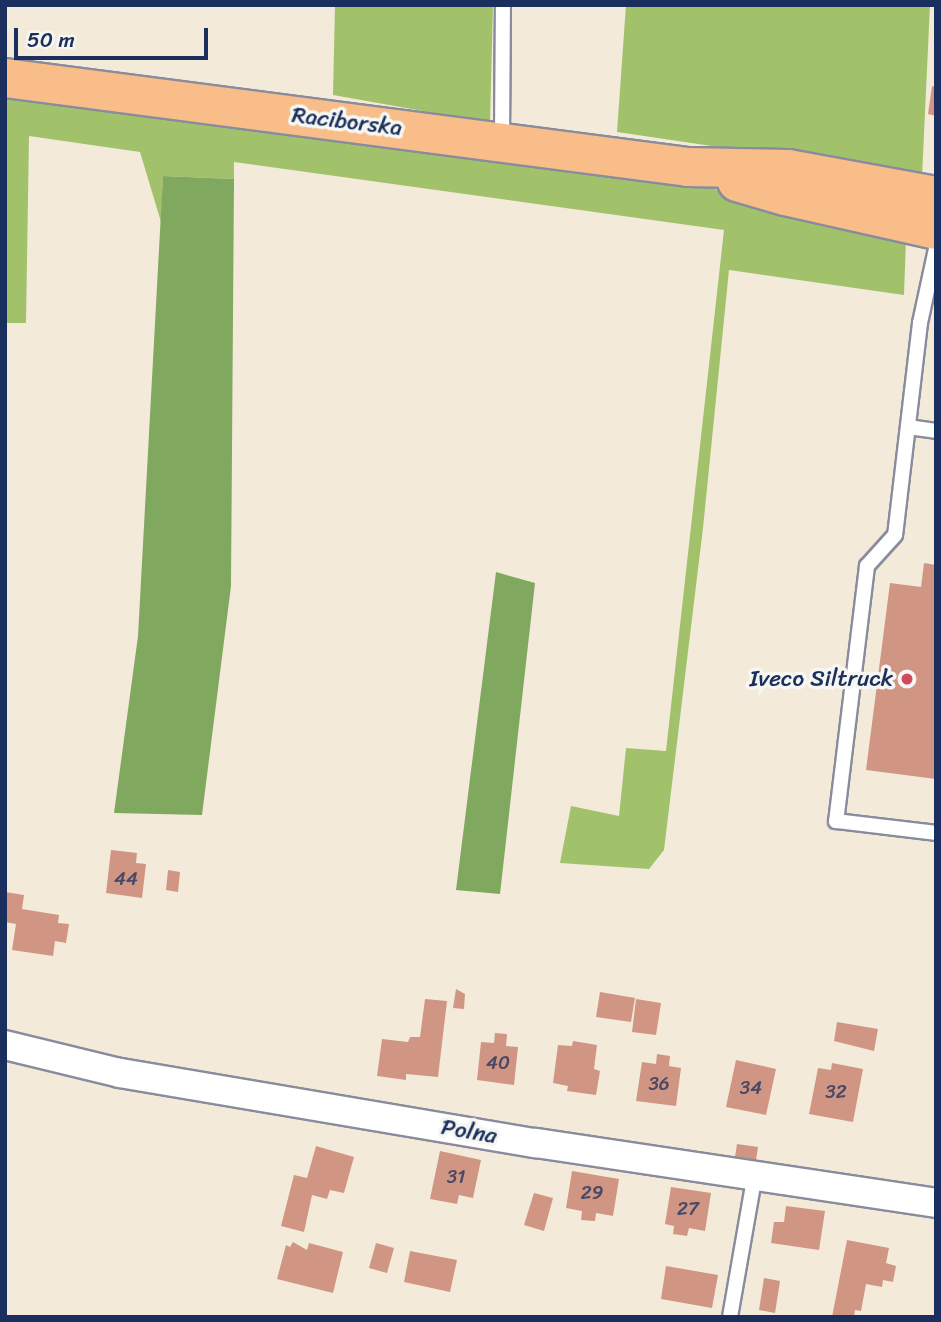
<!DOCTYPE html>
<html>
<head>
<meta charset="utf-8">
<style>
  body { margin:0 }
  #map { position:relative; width:941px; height:1322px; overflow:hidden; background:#f4eada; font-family:Sriracha,sans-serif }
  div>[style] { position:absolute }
  .green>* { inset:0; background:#a1c26b }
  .forest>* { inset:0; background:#80a85f }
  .building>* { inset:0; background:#d09683 }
  .roads { filter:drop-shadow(2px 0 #888c9c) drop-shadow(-2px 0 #888c9c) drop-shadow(0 2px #888c9c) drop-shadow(0 -2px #888c9c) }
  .lane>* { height:14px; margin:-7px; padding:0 7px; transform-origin:7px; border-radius:7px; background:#fff }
  .street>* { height:28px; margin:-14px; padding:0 14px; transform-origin:14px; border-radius:14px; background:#fff }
  .primary>* { height:38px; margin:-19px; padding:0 19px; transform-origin:19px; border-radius:19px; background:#f8bd89 }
  .dots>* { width:19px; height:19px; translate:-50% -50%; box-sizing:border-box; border:4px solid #f6f6f2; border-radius:50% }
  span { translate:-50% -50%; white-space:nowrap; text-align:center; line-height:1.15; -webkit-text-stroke:7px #f6f6f2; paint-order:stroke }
  .number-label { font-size:19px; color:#484967 }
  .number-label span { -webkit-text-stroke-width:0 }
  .street-label { font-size:23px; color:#1b2f5e }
  .poi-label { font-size:23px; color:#1b2f5e }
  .right { translate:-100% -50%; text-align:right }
  .frame { position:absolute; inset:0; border:7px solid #1b2f5e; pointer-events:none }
  .scale { position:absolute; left:14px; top:28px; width:194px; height:32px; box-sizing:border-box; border:4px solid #1b2f5e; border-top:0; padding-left:9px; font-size:21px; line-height:24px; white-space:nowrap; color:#1b2f5e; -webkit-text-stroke:5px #f6f6f2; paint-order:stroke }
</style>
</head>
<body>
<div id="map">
  <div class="green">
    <i style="clip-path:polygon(335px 5px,493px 5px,490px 123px,333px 95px)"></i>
    <i style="clip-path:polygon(626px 5px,930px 5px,922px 177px,617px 132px)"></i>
    <i style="clip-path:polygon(5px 97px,707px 187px,906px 239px,904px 295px,729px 270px,703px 528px,664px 850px,649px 869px,560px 863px,571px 806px,619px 816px,626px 748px,666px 751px,724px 230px,234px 162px,234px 179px,163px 176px,161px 222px,140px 152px,29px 136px,26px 323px,5px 323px)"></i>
  </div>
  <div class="forest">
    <i style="clip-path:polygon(163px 176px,234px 179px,231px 586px,202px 815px,114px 813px,138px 636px)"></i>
    <i style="clip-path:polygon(496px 572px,535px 583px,500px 894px,456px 890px)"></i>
  </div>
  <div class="building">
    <i style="clip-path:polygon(932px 86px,936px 87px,936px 116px,928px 114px)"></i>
    <i style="clip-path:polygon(924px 563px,936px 565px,936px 779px,866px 770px,890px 583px,921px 587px)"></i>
    <i style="clip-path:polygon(111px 850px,137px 853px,136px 863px,146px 864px,142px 898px,106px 893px)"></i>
    <i style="clip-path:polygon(168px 870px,180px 872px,178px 892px,166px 890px)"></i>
    <i style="clip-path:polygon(5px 892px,24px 895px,22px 909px,59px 915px,58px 923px,69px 924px,66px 943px,55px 941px,53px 956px,12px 950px,16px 924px,5px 922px)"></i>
    <i style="clip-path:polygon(456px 989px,465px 994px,464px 1009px,453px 1008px)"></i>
    <i style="clip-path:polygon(600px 992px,635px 998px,631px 1022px,596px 1017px)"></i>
    <i style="clip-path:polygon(425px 999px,447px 1001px,438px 1077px,406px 1074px,406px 1080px,377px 1076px,382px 1039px,408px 1042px,410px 1037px,420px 1037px)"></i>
    <i style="clip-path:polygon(636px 999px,661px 1003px,656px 1035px,632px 1032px)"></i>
    <i style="clip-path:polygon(837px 1022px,878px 1029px,874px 1051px,834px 1041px)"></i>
    <i style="clip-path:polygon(495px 1033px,507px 1034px,506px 1046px,518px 1047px,514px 1085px,477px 1080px,481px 1042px,494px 1043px)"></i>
    <i style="clip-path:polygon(573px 1041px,597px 1045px,594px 1069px,600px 1071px,596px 1095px,567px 1091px,568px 1086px,553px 1083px,558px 1045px,572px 1046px)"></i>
    <i style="clip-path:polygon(657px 1054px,670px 1056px,669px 1066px,681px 1068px,676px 1106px,636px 1101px,642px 1062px,656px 1064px)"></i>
    <i style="clip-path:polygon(736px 1060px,776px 1069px,766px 1115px,726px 1107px)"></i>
    <i style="clip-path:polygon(832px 1063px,863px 1069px,853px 1122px,809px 1114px,818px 1068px,831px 1070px)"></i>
    <i style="clip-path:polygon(737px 1144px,758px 1147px,756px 1160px,735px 1157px)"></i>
    <i style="clip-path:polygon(316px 1146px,354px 1157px,344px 1193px,330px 1190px,327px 1199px,312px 1195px,304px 1232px,281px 1226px,294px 1175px,307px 1178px)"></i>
    <i style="clip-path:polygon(440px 1151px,481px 1160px,473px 1198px,459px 1195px,457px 1204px,430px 1199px)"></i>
    <i style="clip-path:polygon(572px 1171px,619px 1179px,613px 1216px,596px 1213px,595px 1221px,581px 1220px,582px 1211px,566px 1208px)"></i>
    <i style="clip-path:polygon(671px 1187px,711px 1193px,705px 1231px,689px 1228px,687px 1236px,673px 1234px,674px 1226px,665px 1224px)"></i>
    <i style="clip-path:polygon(534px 1193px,553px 1198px,544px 1231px,524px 1225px)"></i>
    <i style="clip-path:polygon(786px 1206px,825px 1211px,819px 1250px,771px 1243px,774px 1222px,784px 1222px)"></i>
    <i style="clip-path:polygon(847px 1240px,889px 1248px,886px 1263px,896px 1266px,893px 1282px,883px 1280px,882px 1287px,866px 1284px,861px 1311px,855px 1310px,854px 1317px,832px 1317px)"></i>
    <i style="clip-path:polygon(293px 1242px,307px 1250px,309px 1243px,343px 1252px,333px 1293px,277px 1279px,286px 1245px,290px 1247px)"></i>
    <i style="clip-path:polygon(376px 1243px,394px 1248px,387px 1273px,369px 1268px)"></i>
    <i style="clip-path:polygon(410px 1251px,457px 1260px,450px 1292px,404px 1282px)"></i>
    <i style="clip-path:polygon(666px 1266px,718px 1275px,712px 1308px,661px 1299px)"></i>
    <i style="clip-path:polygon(764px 1278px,780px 1281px,775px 1313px,759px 1310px)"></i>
  </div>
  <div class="roads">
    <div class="lane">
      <i style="left:502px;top:140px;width:135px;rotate:-89.6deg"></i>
      <i style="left:936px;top:249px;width:76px;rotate:102.2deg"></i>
      <i style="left:920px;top:323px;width:213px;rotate:96.7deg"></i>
      <i style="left:895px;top:535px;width:42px;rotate:132.1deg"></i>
      <i style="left:867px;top:566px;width:257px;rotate:96.9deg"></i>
      <i style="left:836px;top:821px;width:101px;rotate:6.8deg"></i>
      <i style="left:908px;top:427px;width:28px;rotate:8deg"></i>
      <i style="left:730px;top:1317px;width:145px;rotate:-80.1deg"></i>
    </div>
    <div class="street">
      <i style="left:5px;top:1045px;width:118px;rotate:13.7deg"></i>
      <i style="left:120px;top:1073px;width:422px;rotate:9.6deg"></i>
      <i style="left:536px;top:1143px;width:404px;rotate:8.5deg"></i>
    </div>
    <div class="primary">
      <i style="left:5px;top:78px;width:689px;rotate:7.42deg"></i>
      <i style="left:688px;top:167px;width:100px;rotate:1.1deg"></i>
      <i style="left:788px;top:169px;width:150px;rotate:10.3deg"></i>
      <i style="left:737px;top:182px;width:50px;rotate:16.3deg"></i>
      <i style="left:785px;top:196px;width:155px;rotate:12.7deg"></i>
    </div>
  </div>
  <div class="dots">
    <i style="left:907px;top:679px;background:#d1495b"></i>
  </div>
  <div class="number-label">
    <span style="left:126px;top:879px">44</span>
    <span style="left:498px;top:1063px">40</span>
    <span style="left:659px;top:1084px">36</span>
    <span style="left:751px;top:1088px">34</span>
    <span style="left:836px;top:1092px">32</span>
    <span style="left:456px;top:1177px">31</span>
    <span style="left:592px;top:1193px">29</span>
    <span style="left:688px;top:1209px">27</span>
  </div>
  <div class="street-label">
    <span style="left:347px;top:122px;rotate:7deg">Raciborska</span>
    <span style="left:469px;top:1132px;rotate:10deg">Polna</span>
  </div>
  <div class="poi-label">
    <span class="right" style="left:893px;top:679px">Iveco Siltruck</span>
  </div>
  <div class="frame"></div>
  <div class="scale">50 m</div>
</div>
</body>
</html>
